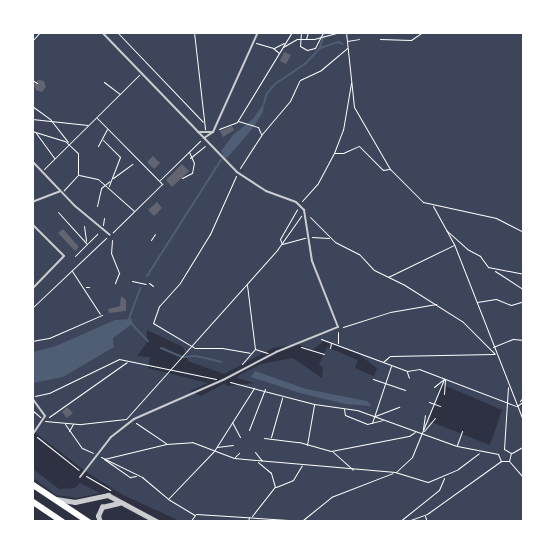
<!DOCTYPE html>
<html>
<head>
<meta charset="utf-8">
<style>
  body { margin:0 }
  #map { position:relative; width:556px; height:554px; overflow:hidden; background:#2d3142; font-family:Mulish,sans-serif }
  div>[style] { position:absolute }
  .green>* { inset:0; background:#3c4559 }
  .water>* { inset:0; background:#4f5d75 }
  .stream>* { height:2px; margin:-1px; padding:0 1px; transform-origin:1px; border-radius:1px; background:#4f5d75 }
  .building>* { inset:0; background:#626471 }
  .path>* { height:1px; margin:-0.5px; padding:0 0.5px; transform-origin:0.5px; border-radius:0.5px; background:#fff }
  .service>* { height:2px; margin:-1px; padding:0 1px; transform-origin:1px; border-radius:1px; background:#caccd0 }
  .tertiary>* { height:4.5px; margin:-2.25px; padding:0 2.25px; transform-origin:2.25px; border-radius:2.25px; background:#caccd0 }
  .primary>* { height:5.5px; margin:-2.75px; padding:0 2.75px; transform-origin:2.75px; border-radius:2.75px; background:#fff }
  span { translate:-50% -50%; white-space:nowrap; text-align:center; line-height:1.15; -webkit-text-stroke:5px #fff; paint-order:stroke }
  .frame { position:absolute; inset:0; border:34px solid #fff; pointer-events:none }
</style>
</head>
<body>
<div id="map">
  <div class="green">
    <i style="clip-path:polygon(evenodd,32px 33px,523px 33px,523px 520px,180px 521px,123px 495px,85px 471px,33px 431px,32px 33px,147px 330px,183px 347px,188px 361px,224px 374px,273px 348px,297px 344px,312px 350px,324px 341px,357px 353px,377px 368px,374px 376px,355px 368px,358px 360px,327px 347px,319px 365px,323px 367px,322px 378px,293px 358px,261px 364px,239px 375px,237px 378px,254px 383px,226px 386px,225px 383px,201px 396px,190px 391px,208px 383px,148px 368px,150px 357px,137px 356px,146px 344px,147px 330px,32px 33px,441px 384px,502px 410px,490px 445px,429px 421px,441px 384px)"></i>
    <i style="clip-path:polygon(32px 468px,59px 489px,75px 488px,80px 483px,100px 493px,77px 498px,56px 495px,33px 478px)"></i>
  </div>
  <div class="water">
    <i style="clip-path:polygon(264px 103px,263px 112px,253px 128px,227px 158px,224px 157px,221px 151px,233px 135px,253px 119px)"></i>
    <i style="clip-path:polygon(132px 319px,132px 324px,113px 338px,114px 347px,63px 377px,33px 383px,33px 352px,56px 346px,115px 320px)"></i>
    <i style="clip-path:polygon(255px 371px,306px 389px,367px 401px,372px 406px,345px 404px,300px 393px,251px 377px)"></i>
  </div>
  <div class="stream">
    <i style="left:320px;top:47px;width:16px;rotate:-72deg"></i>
    <i style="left:264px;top:104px;width:9px;rotate:-77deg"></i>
    <i style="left:266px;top:95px;width:14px;rotate:-51deg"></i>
    <i style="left:275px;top:84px;width:36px;rotate:-34deg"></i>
    <i style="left:305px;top:64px;width:22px;rotate:-47deg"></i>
    <i style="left:320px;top:48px;width:19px;rotate:-18deg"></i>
    <i style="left:338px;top:42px;width:5px;rotate:22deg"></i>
    <i style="left:147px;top:276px;width:138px;rotate:-57.5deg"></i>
    <i style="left:129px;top:319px;width:33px;rotate:-70deg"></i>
    <i style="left:131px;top:323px;width:25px;rotate:47deg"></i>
    <i style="left:161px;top:348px;width:23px;rotate:23deg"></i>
    <i style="left:182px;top:357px;width:14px;rotate:-4deg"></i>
    <i style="left:196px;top:356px;width:26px;rotate:13deg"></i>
  </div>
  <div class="building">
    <i style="clip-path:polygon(284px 52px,291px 55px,286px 64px,280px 61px)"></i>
    <i style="clip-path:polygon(38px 80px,44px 81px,46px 87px,42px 92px,36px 90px,34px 85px)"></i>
    <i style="clip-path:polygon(232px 126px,234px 130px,223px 137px,220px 131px)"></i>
    <i style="clip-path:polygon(153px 156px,160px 163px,154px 169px,147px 162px)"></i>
    <i style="clip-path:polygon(182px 164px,189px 171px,172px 187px,166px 180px)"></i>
    <i style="clip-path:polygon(157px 202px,162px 208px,154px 216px,148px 210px)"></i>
    <i style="clip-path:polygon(63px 229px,79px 247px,75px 251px,58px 233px)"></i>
    <i style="clip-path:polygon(121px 296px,126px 300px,126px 311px,109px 313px,108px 309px,120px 306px)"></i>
    <i style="clip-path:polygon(67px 407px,73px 413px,67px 418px,62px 412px)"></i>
  </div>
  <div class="path">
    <i style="left:117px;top:32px;width:124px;rotate:46.3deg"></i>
    <i style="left:194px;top:32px;width:98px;rotate:83.5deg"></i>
    <i style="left:301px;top:32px;width:14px;rotate:94deg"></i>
    <i style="left:300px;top:46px;width:8px;rotate:30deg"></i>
    <i style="left:307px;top:50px;width:8px;rotate:-14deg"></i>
    <i style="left:315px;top:48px;width:18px;rotate:-63deg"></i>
    <i style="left:346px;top:32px;width:75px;rotate:83.9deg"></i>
    <i style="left:354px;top:107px;width:72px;rotate:59.9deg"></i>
    <i style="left:390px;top:169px;width:47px;rotate:45deg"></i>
    <i style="left:423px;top:202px;width:75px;rotate:12.4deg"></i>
    <i style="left:496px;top:218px;width:31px;rotate:27deg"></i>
    <i style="left:306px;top:39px;width:7px;rotate:-74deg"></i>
    <i style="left:380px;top:39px;width:31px;rotate:2deg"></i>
    <i style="left:411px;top:40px;width:14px;rotate:-34deg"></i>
    <i style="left:32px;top:41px;width:12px;rotate:-48deg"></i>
    <i style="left:347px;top:41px;width:12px;rotate:-9deg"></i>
    <i style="left:256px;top:43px;width:18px;rotate:16deg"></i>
    <i style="left:273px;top:48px;width:8px;rotate:40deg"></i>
    <i style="left:283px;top:47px;width:16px;rotate:-30deg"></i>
    <i style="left:297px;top:39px;width:17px"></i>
    <i style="left:314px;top:39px;width:27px;rotate:-15deg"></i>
    <i style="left:274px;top:48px;width:11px;rotate:-27deg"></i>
    <i style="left:32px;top:80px;width:6px;rotate:31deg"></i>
    <i style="left:104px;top:82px;width:20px;rotate:37deg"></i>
    <i style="left:32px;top:106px;width:22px;rotate:36deg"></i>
    <i style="left:50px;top:119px;width:29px;rotate:52deg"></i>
    <i style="left:97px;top:118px;width:93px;rotate:45.4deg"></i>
    <i style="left:162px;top:184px;width:69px;rotate:135.6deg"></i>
    <i style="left:32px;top:119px;width:56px;rotate:6.1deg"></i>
    <i style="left:238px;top:121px;width:21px;rotate:17deg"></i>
    <i style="left:258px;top:127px;width:8px;rotate:67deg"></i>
    <i style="left:219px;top:129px;width:19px;rotate:-21deg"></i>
    <i style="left:237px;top:122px;width:105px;rotate:-58.6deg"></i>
    <i style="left:32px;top:131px;width:34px;rotate:17deg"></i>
    <i style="left:65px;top:141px;width:18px;rotate:43deg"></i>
    <i style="left:78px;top:153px;width:22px;rotate:90deg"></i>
    <i style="left:78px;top:175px;width:21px;rotate:133deg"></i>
    <i style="left:36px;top:133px;width:31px;rotate:54deg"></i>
    <i style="left:103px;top:140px;width:24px;rotate:45deg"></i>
    <i style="left:120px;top:157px;width:31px;rotate:111deg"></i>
    <i style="left:98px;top:146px;width:19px;rotate:-62deg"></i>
    <i style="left:334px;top:153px;width:9px"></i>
    <i style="left:343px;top:153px;width:17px;rotate:-24deg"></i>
    <i style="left:359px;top:146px;width:34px;rotate:45deg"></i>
    <i style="left:383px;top:170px;width:6px;rotate:-9deg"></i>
    <i style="left:190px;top:158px;width:19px;rotate:-39deg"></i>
    <i style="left:240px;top:168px;width:40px;rotate:-57.1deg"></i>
    <i style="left:262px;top:134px;width:43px;rotate:-49.7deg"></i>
    <i style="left:290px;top:101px;width:23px;rotate:-65deg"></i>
    <i style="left:300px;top:80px;width:23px;rotate:-25deg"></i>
    <i style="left:321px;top:70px;width:34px;rotate:-40deg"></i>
    <i style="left:44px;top:169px;width:134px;rotate:-44.7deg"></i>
    <i style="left:79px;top:175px;width:19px;rotate:12deg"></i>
    <i style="left:98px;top:179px;width:48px;rotate:41.6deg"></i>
    <i style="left:236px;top:176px;width:64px;rotate:114.1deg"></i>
    <i style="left:210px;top:234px;width:57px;rotate:121.5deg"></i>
    <i style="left:180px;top:283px;width:31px;rotate:132deg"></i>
    <i style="left:159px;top:306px;width:18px;rotate:109deg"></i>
    <i style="left:153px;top:323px;width:49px;rotate:30.8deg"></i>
    <i style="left:195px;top:348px;width:27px"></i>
    <i style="left:222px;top:348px;width:28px;rotate:10deg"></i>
    <i style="left:113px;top:178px;width:24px;rotate:-36deg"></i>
    <i style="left:182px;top:178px;width:11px;rotate:-27deg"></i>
    <i style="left:192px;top:173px;width:10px;rotate:-79deg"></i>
    <i style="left:194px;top:163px;width:12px;rotate:-114deg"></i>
    <i style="left:160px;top:180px;width:56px;rotate:-44.3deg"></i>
    <i style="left:302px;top:201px;width:24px;rotate:-48deg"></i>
    <i style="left:318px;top:183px;width:34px;rotate:-62deg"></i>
    <i style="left:334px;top:153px;width:25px;rotate:-69deg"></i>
    <i style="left:343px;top:130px;width:48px;rotate:-80.3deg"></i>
    <i style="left:97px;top:206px;width:18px;rotate:-77deg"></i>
    <i style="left:101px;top:188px;width:11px;rotate:-38deg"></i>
    <i style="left:433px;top:206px;width:43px;rotate:61.1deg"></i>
    <i style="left:454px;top:244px;width:192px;rotate:68.6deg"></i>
    <i style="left:58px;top:212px;width:43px;rotate:47.8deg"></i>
    <i style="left:87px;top:244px;width:17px;rotate:135deg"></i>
    <i style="left:310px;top:217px;width:35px;rotate:45deg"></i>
    <i style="left:335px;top:242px;width:27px;rotate:27deg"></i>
    <i style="left:359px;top:254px;width:22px;rotate:47deg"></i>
    <i style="left:374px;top:270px;width:32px;rotate:26deg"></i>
    <i style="left:403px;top:284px;width:71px;rotate:32.3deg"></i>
    <i style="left:463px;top:322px;width:45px;rotate:45deg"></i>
    <i style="left:103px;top:225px;width:7px;rotate:-82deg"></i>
    <i style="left:84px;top:226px;width:15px;rotate:82deg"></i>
    <i style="left:446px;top:230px;width:28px;rotate:42deg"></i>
    <i style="left:467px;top:249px;width:15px;rotate:28deg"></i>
    <i style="left:480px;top:256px;width:14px;rotate:54deg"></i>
    <i style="left:488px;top:267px;width:37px;rotate:11deg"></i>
    <i style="left:312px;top:237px;width:17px;rotate:3deg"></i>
    <i style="left:112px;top:240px;width:13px;rotate:94deg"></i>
    <i style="left:111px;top:253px;width:22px;rotate:68deg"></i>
    <i style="left:119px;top:273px;width:11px;rotate:112deg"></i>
    <i style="left:151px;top:240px;width:7px;rotate:-56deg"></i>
    <i style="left:88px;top:243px;width:13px;rotate:-45deg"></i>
    <i style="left:282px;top:244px;width:5px;rotate:-112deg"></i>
    <i style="left:280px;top:239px;width:34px;rotate:-60deg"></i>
    <i style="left:282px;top:244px;width:24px;rotate:-15deg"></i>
    <i style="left:72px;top:271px;width:51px;rotate:56.9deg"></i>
    <i style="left:495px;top:271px;width:35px;rotate:33deg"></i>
    <i style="left:388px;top:277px;width:73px;rotate:-25.9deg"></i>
    <i style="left:132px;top:281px;width:14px;rotate:12deg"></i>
    <i style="left:149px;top:283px;width:5px;rotate:37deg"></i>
    <i style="left:247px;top:285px;width:64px;rotate:82.9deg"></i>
    <i style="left:86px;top:287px;width:3px"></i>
    <i style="left:477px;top:302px;width:19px;rotate:-9deg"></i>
    <i style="left:496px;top:299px;width:16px;rotate:22deg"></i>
    <i style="left:511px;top:305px;width:14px;rotate:-17deg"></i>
    <i style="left:32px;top:308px;width:102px;rotate:-43.4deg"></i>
    <i style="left:343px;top:327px;width:49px;rotate:-17.7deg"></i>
    <i style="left:390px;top:312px;width:47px;rotate:-9.9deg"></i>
    <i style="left:321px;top:339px;width:92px;rotate:20.4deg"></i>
    <i style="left:407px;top:371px;width:12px;rotate:-9deg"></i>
    <i style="left:419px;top:369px;width:104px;rotate:20.9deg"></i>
    <i style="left:32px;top:341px;width:17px;rotate:-10deg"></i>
    <i style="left:49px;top:338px;width:58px;rotate:-23.5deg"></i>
    <i style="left:338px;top:343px;width:11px;rotate:-90deg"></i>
    <i style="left:301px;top:347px;width:24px;rotate:17deg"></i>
    <i style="left:493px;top:347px;width:22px;rotate:-22deg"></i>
    <i style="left:513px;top:339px;width:11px;rotate:5deg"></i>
    <i style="left:330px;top:348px;width:5px;rotate:-79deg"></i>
    <i style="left:383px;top:362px;width:9px;rotate:-41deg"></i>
    <i style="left:390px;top:356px;width:104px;rotate:-1.1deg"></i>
    <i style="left:242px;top:364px;width:20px;rotate:-49deg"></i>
    <i style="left:255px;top:349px;width:13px;rotate:18deg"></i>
    <i style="left:407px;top:372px;width:6px;rotate:72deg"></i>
    <i style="left:373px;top:379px;width:34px;rotate:19deg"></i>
    <i style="left:230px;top:382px;width:87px;rotate:14.7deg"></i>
    <i style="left:314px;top:404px;width:43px;rotate:7.9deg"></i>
    <i style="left:357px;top:410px;width:106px;rotate:19.8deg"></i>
    <i style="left:457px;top:446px;width:42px;rotate:11deg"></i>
    <i style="left:434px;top:387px;width:13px;rotate:-39deg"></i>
    <i style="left:444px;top:394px;width:15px;rotate:-86deg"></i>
    <i style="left:35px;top:396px;width:14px;rotate:-12deg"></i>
    <i style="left:49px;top:393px;width:78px;rotate:-25.9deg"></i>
    <i style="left:119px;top:359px;width:99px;rotate:11.7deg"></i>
    <i style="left:520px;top:401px;width:6px;rotate:-51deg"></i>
    <i style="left:429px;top:402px;width:12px;rotate:20deg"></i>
    <i style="left:517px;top:406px;width:9px;rotate:-36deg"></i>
    <i style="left:344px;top:409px;width:6px;rotate:81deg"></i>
    <i style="left:345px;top:415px;width:24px;rotate:22deg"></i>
    <i style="left:367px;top:424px;width:16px;rotate:-14deg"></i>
    <i style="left:32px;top:410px;width:11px;rotate:41deg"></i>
    <i style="left:375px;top:416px;width:26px;rotate:-21deg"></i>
    <i style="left:49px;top:417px;width:95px;rotate:-35.2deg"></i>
    <i style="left:126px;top:419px;width:227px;rotate:-48.2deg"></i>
    <i style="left:277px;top:250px;width:42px;rotate:-54.8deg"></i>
    <i style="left:45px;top:421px;width:36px;rotate:5deg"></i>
    <i style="left:81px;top:424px;width:45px;rotate:-6.3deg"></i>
    <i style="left:232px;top:422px;width:17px;rotate:62deg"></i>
    <i style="left:136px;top:423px;width:36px;rotate:34deg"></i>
    <i style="left:372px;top:423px;width:60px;rotate:-71.6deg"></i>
    <i style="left:65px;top:424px;width:29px;rotate:55deg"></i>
    <i style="left:82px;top:448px;width:12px;rotate:24deg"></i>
    <i style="left:423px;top:429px;width:14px;rotate:-82deg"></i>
    <i style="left:249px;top:430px;width:44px;rotate:-68.7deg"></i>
    <i style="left:69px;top:431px;width:8px;rotate:-60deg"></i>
    <i style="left:424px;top:431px;width:17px;rotate:-50deg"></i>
    <i style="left:37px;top:437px;width:53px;rotate:38.2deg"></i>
    <i style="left:271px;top:437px;width:41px;rotate:-74.2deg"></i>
    <i style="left:264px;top:438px;width:35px;rotate:7deg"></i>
    <i style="left:299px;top:442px;width:33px;rotate:16deg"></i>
    <i style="left:331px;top:451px;width:79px;rotate:-10.9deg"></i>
    <i style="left:409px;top:436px;width:7px;rotate:-34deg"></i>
    <i style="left:307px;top:445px;width:41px;rotate:-80.1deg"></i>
    <i style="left:457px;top:445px;width:15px;rotate:-70deg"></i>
    <i style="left:217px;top:447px;width:16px;rotate:-7deg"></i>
    <i style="left:504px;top:449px;width:62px;rotate:-86.3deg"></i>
    <i style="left:504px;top:449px;width:8px;rotate:30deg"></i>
    <i style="left:332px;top:451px;width:28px;rotate:42deg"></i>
    <i style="left:255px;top:452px;width:11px;rotate:52deg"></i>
    <i style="left:512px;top:453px;width:14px;rotate:-30deg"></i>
    <i style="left:498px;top:454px;width:8px;rotate:67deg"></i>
    <i style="left:101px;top:457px;width:46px;rotate:26deg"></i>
    <i style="left:142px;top:477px;width:34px;rotate:40deg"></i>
    <i style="left:168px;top:499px;width:31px;rotate:31deg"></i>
    <i style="left:235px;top:457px;width:6px;rotate:-45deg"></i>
    <i style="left:104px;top:459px;width:64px;rotate:-13.6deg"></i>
    <i style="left:166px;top:444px;width:26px;rotate:-4deg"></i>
    <i style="left:192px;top:442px;width:45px;rotate:20.9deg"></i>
    <i style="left:234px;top:458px;width:162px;rotate:5deg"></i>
    <i style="left:395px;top:472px;width:34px;rotate:17deg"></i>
    <i style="left:428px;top:482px;width:33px;rotate:-23deg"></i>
    <i style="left:458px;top:469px;width:26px;rotate:-37deg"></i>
    <i style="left:104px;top:459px;width:32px;rotate:35deg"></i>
    <i style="left:130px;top:477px;width:6px;rotate:-9deg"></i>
    <i style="left:501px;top:461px;width:8px"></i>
    <i style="left:509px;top:461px;width:8px;rotate:-76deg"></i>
    <i style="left:509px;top:461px;width:23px;rotate:49deg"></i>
    <i style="left:396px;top:472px;width:22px;rotate:-43deg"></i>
    <i style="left:412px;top:457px;width:84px;rotate:-67.7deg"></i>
    <i style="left:86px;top:476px;width:28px;rotate:30deg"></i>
    <i style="left:276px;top:487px;width:18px;rotate:-22deg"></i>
    <i style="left:293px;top:480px;width:17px;rotate:-59deg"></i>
    <i style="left:168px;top:499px;width:66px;rotate:-46.2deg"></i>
    <i style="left:214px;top:451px;width:75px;rotate:-57.6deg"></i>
    <i style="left:196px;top:514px;width:123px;rotate:3.7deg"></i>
    <i style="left:252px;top:516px;width:37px;rotate:-52deg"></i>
    <i style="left:275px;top:487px;width:15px;rotate:-106deg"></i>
    <i style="left:271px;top:473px;width:17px;rotate:-140deg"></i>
    <i style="left:425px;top:516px;width:6px;rotate:72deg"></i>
    <i style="left:303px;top:520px;width:36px;rotate:-39deg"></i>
    <i style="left:331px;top:497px;width:66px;rotate:-21.2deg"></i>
    <i style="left:190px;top:522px;width:9px;rotate:-54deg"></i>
    <i style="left:248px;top:522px;width:5px;rotate:-79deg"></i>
    <i style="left:399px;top:522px;width:51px;rotate:-38.7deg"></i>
    <i style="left:439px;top:490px;width:13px;rotate:-67deg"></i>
    <i style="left:405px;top:522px;width:23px;rotate:-20deg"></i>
    <i style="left:427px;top:514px;width:91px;rotate:-35.6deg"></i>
  </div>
  <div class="service">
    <i style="left:198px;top:132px;width:15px"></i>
    <i style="left:204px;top:138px;width:11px;rotate:-34deg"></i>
    <i style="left:213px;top:132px;width:110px;rotate:-65.8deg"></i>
    <i style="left:32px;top:161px;width:62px;rotate:46.3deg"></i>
    <i style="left:75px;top:206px;width:45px;rotate:39.6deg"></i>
    <i style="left:32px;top:202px;width:30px;rotate:-21deg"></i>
    <i style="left:32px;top:224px;width:45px;rotate:45deg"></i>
    <i style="left:64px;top:256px;width:46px;rotate:134.1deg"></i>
    <i style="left:32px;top:398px;width:22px;rotate:54deg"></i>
    <i style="left:45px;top:416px;width:23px;rotate:124deg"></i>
    <i style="left:80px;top:477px;width:51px;rotate:-52.2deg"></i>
    <i style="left:111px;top:437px;width:29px;rotate:-38deg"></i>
    <i style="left:134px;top:419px;width:97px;rotate:-23.7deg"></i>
    <i style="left:223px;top:380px;width:60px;rotate:-27.8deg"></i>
    <i style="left:276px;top:352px;width:67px;rotate:-22deg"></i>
    <i style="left:338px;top:327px;width:71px;rotate:-111.5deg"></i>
    <i style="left:312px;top:261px;width:52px;rotate:-98.9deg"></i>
    <i style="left:304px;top:210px;width:11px;rotate:-135deg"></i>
    <i style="left:296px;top:202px;width:32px;rotate:-160deg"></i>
    <i style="left:266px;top:191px;width:35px;rotate:-147deg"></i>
    <i style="left:237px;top:172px;width:194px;rotate:-134deg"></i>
  </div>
  <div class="tertiary">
    <i style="left:56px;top:499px;width:19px;rotate:9deg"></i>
    <i style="left:75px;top:502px;width:34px;rotate:-12deg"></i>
    <i style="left:108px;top:495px;width:57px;rotate:28.4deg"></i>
    <i style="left:100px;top:522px;width:6px;rotate:-108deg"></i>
    <i style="left:98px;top:516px;width:10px;rotate:-66deg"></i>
    <i style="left:102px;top:507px;width:17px;rotate:-13deg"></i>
  </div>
  <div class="primary">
    <i style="left:32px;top:484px;width:69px;rotate:33.7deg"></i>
    <i style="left:32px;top:501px;width:37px;rotate:34deg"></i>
  </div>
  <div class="frame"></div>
</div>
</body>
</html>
